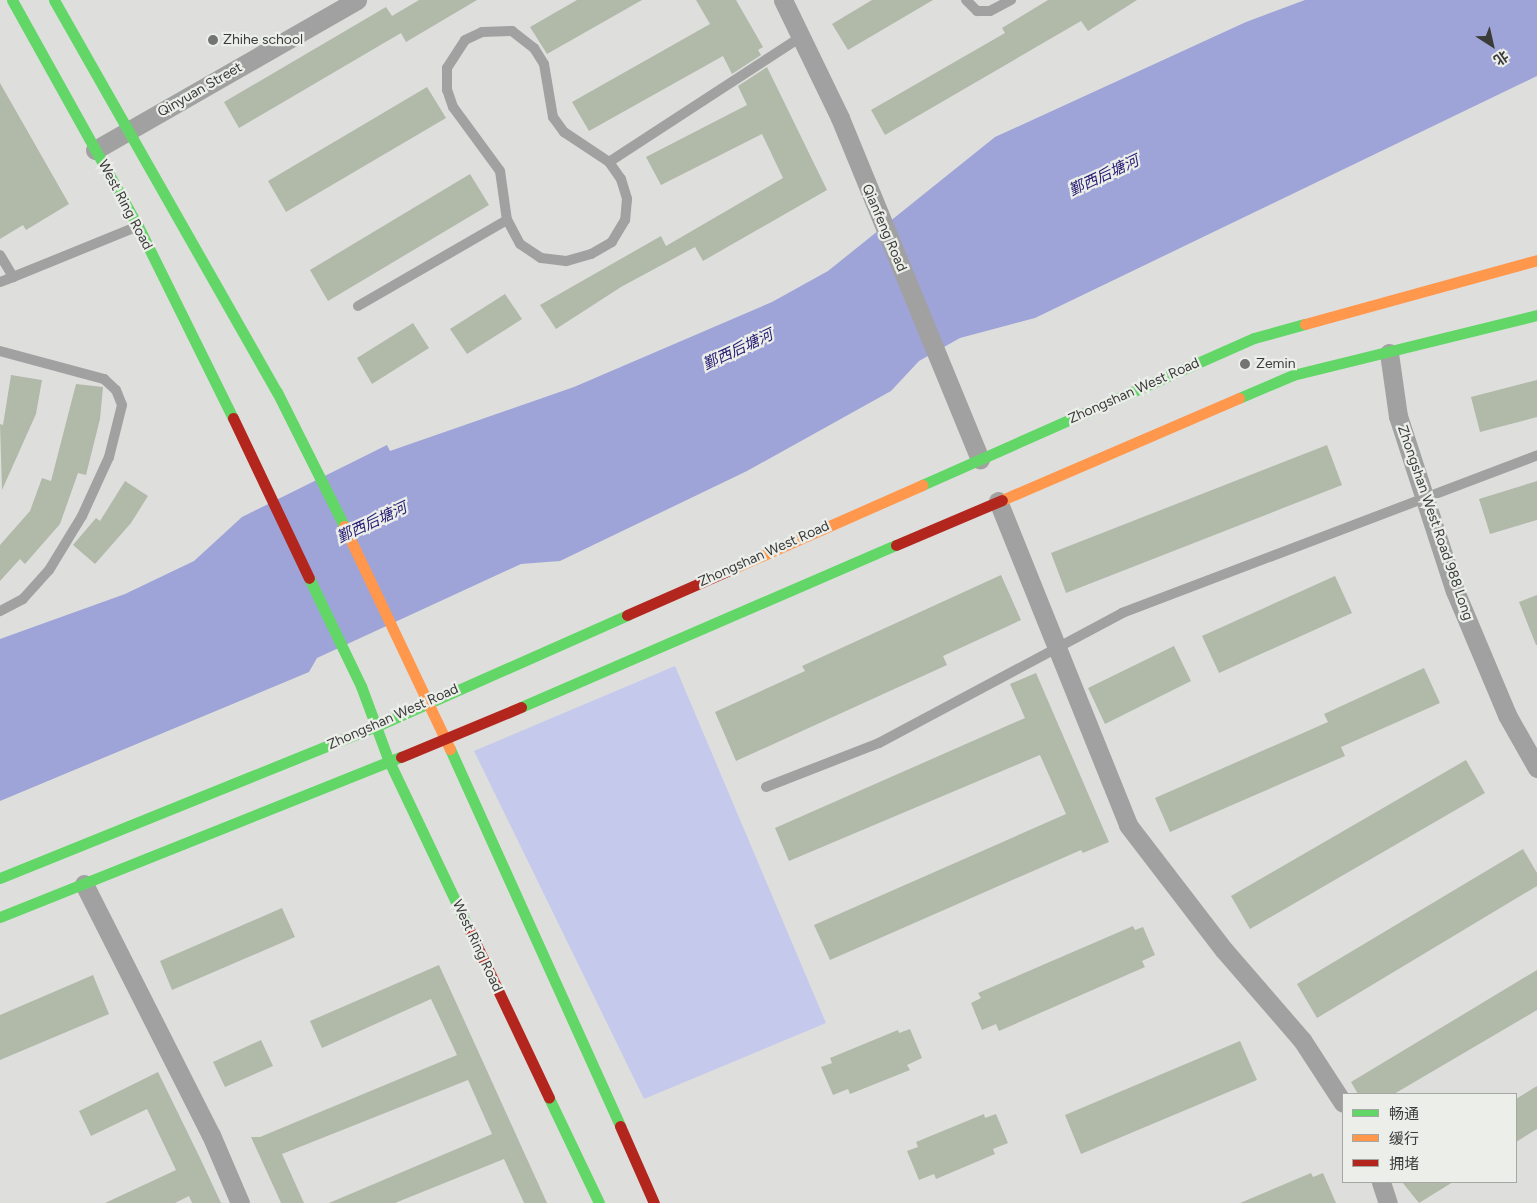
<!DOCTYPE html>
<html>
<head>
<meta charset="utf-8">
<style>
  body { margin:0 }
  #map { position:relative; width:1537px; height:1203px; overflow:hidden; background:#dedfdd; font-family:Figtree,"Noto Sans SC",sans-serif }
  div>[style] { position:absolute }
  .green>* { inset:0; background:#c5caec }
  .water>* { inset:0; background:#9ea4d7 }
  .building>* { inset:0; background:#b1b9a9 }
  .lane>* { height:10px; margin:-5px; padding:0 5px; transform-origin:5px; border-radius:5px; background:#a1a1a1 }
  .street>* { height:19px; margin:-9.5px; padding:0 9.5px; transform-origin:9.5px; border-radius:9.5px; background:#a1a1a1 }
  .fast>* { height:11px; margin:-5.5px; padding:0 5.5px; transform-origin:5.5px; border-radius:5.5px; background:#63d668 }
  .slow>* { height:11px; margin:-5.5px; padding:0 5.5px; transform-origin:5.5px; border-radius:5.5px; background:#ff974d }
  .jam>* { height:11px; margin:-5.5px; padding:0 5.5px; transform-origin:5.5px; border-radius:5.5px; background:#b3261e }
  .dots>* { width:14px; height:14px; translate:-50% -50%; box-sizing:border-box; border:2px solid #ebeee9; border-radius:50% }
  span { translate:-50% -50%; white-space:nowrap; text-align:center; line-height:1.15; -webkit-text-stroke:4.5px #ebeee9; paint-order:stroke }
  .poi-label { font-size:14px; color:#3b3c3a }
  .left { translate:0 -50%; text-align:left }
  .street-label { font-size:14px; color:#3b3c3a }
  .water-label { font-size:15px; color:#251c73; font-style:italic }
  .legend { position:absolute; left:1342px; top:1093px; width:175px; height:90px; box-sizing:border-box; background:#ebeee9; border:1px solid #a5a7a3; margin:0; padding:6px 9px; list-style:none; font-size:15px; color:#3b3c3a }
  .legend li { display:flex; align-items:center; gap:10px; height:25px }
  .legend b { width:25px; border:1px solid #a5a7a3 }
  .north { position:absolute; left:1467px; top:20px; width:50px; height:50px; -webkit-text-stroke:4px #ebeee9; paint-order:stroke; rotate:145deg; font-size:14px; font-weight:700; line-height:20px; text-align:center; color:#3b3c3a }
  .north::after { content:''; display:block; margin:auto; width:18px; height:22px; background:#3b3c3a; clip-path:polygon(50% 0,100% 100%,50% 72%,0 100%) }
</style>
</head>
<body>
<div id="map">
  <div class="green">
    <i style="clip-path:polygon(675px 666px,826px 1023px,644px 1099px,474px 751px)"></i>
  </div>
  <div class="water">
    <i style="clip-path:polygon(1305px 0,1537px 0,1537px 76px,1035px 318px,960px 338px,919px 361px,891px 391px,747px 471px,560px 561px,521px 564px,317px 658px,309px 672px,0 801px,0 639px,125px 594px,194px 561px,242px 517px,387px 445px,390px 451px,574px 387px,772px 302px,828px 271px,995px 137px,1246px 22px)"></i>
  </div>
  <div class="building">
    <i style="clip-path:polygon(419px 0,477px 0,406px 42px,401px 33px,239px 128px,224px 102px,386px 7px,392px 16px)"></i>
    <i style="clip-path:polygon(577px 0,642px 0,547px 54px,530px 27px)"></i>
    <i style="clip-path:polygon(696px 0,736px 0,763px 47px,758px 50px,761px 55px,732px 74px,723px 56px,589px 131px,572px 102px,710px 24px)"></i>
    <i style="clip-path:polygon(872px 0,933px 0,848px 50px,832px 24px)"></i>
    <i style="clip-path:polygon(1048px 0,1137px 0,1088px 31px,1081px 21px,885px 135px,871px 110px,1005px 33px,1002px 28px)"></i>
    <i style="clip-path:polygon(767px 67px,827px 190px,703px 261px,695px 247px,621px 287px,556px 329px,540px 305px,661px 236px,666px 246px,783px 178px,762px 134px,661px 185px,646px 157px,747px 105px,738px 86px)"></i>
    <i style="clip-path:polygon(0 83px,69px 204px,26px 230px,23px 225px,0 239px)"></i>
    <i style="clip-path:polygon(427px 87px,446px 118px,286px 212px,268px 181px)"></i>
    <i style="clip-path:polygon(470px 174px,489px 205px,328px 301px,310px 270px)"></i>
    <i style="clip-path:polygon(505px 294px,522px 319px,467px 354px,450px 329px)"></i>
    <i style="clip-path:polygon(413px 323px,429px 348px,372px 384px,357px 358px)"></i>
    <i style="clip-path:polygon(11px 375px,42px 380px,36px 414px,2px 490px,0 424px,3px 425px)"></i>
    <i style="clip-path:polygon(1537px 380px,1537px 417px,1480px 432px,1471px 397px)"></i>
    <i style="clip-path:polygon(76px 384px,103px 387px,100px 419px,86px 475px,78px 473px,60px 524px,25px 564px,20px 559px,0 581px,0 545px,30px 511px,42px 478px,51px 481px)"></i>
    <i style="clip-path:polygon(1327px 445px,1342px 485px,1066px 593px,1051px 553px)"></i>
    <i style="clip-path:polygon(125px 481px,148px 496px,131px 523px,95px 564px,73px 545px,96px 518px,100px 521px)"></i>
    <i style="clip-path:polygon(1537px 481px,1537px 520px,1490px 534px,1479px 499px)"></i>
    <i style="clip-path:polygon(1001px 575px,1021px 620px,943px 656px,947px 665px,736px 761px,715px 712px,805px 671px,802px 666px)"></i>
    <i style="clip-path:polygon(1335px 576px,1352px 613px,1219px 673px,1202px 636px)"></i>
    <i style="clip-path:polygon(1537px 595px,1537px 645px,1536px 645px,1519px 602px)"></i>
    <i style="clip-path:polygon(1174px 646px,1191px 681px,1105px 724px,1088px 688px)"></i>
    <i style="clip-path:polygon(1424px 668px,1440px 703px,1341px 747px,1345px 756px,1170px 832px,1155px 798px,1328px 722px,1324px 714px)"></i>
    <i style="clip-path:polygon(1036px 673px,1109px 842px,1083px 853px,1081px 850px,830px 960px,814px 925px,1066px 814px,1040px 755px,789px 861px,775px 828px,1025px 718px,1010px 684px)"></i>
    <i style="clip-path:polygon(1466px 760px,1485px 793px,1250px 929px,1231px 896px)"></i>
    <i style="clip-path:polygon(1523px 849px,1537px 873px,1537px 886px,1317px 1018px,1297px 984px)"></i>
    <i style="clip-path:polygon(282px 908px,295px 937px,172px 990px,160px 961px)"></i>
    <i style="clip-path:polygon(1133px 926px,1135px 930px,1143px 927px,1155px 955px,1142px 961px,1145px 967px,999px 1031px,996px 1024px,982px 1030px,971px 1003px,981px 998px,978px 993px)"></i>
    <i style="clip-path:polygon(439px 965px,547px 1203px,524px 1203px,504px 1159px,395px 1203px,329px 1203px,492px 1134px,468px 1080px,282px 1154px,304px 1203px,281px 1203px,251px 1137px,260px 1137px,457px 1055px,431px 999px,322px 1048px,310px 1021px)"></i>
    <i style="clip-path:polygon(1537px 970px,1537px 1010px,1394px 1094px,1358px 1094px,1351px 1082px)"></i>
    <i style="clip-path:polygon(93px 975px,109px 1014px,0 1060px,0 1015px)"></i>
    <i style="clip-path:polygon(910px 1029px,922px 1058px,907px 1065px,910px 1070px,850px 1094px,848px 1089px,833px 1095px,821px 1067px,832px 1063px,830px 1058px,898px 1030px,899px 1033px)"></i>
    <i style="clip-path:polygon(261px 1040px,273px 1066px,225px 1087px,213px 1062px)"></i>
    <i style="clip-path:polygon(1240px 1041px,1257px 1080px,1081px 1154px,1065px 1115px)"></i>
    <i style="clip-path:polygon(158px 1072px,200px 1158px,221px 1203px,192px 1203px,189px 1196px,175px 1203px,105px 1203px,176px 1170px,147px 1109px,91px 1136px,79px 1111px)"></i>
    <i style="clip-path:polygon(1537px 1086px,1537px 1129px,1516px 1142px,1516px 1099px)"></i>
    <i style="clip-path:polygon(984px 1114px,985px 1118px,996px 1114px,1008px 1143px,993px 1149px,995px 1154px,936px 1179px,934px 1174px,919px 1180px,907px 1151px,918px 1147px,916px 1142px)"></i>
    <i style="clip-path:polygon(1311px 1173px,1313px 1177px,1323px 1173px,1336px 1203px,1240px 1203px)"></i>
    <i style="clip-path:polygon(1402px 1182px,1453px 1182px,1419px 1203px)"></i>
  </div>
  <div class="lane">
    <i style="left:966px;top:0;width:16px;rotate:45deg"></i>
    <i style="left:977px;top:11px;width:13px"></i>
    <i style="left:990px;top:11px;width:24px;rotate:-28deg"></i>
    <i style="left:512px;top:31px;width:28px;rotate:38deg"></i>
    <i style="left:534px;top:48px;width:19px;rotate:58deg"></i>
    <i style="left:544px;top:64px;width:54px;rotate:80.4deg"></i>
    <i style="left:553px;top:117px;width:19px;rotate:54deg"></i>
    <i style="left:564px;top:132px;width:54px;rotate:33.7deg"></i>
    <i style="left:609px;top:162px;width:21px;rotate:55deg"></i>
    <i style="left:621px;top:179px;width:21px;rotate:73deg"></i>
    <i style="left:627px;top:199px;width:21px;rotate:95deg"></i>
    <i style="left:625px;top:220px;width:26px;rotate:121deg"></i>
    <i style="left:612px;top:242px;width:24px;rotate:150deg"></i>
    <i style="left:591px;top:254px;width:26px;rotate:164deg"></i>
    <i style="left:566px;top:261px;width:25px;rotate:-173deg"></i>
    <i style="left:541px;top:258px;width:25px;rotate:-146deg"></i>
    <i style="left:520px;top:244px;width:27px;rotate:-118deg"></i>
    <i style="left:507px;top:220px;width:49px;rotate:-98.1deg"></i>
    <i style="left:500px;top:171px;width:79px;rotate:-126.3deg"></i>
    <i style="left:453px;top:107px;width:18px;rotate:-109deg"></i>
    <i style="left:447px;top:90px;width:22px;rotate:-90deg"></i>
    <i style="left:447px;top:68px;width:33px;rotate:-57deg"></i>
    <i style="left:465px;top:40px;width:19px;rotate:-25deg"></i>
    <i style="left:482px;top:32px;width:30px;rotate:-2deg"></i>
    <i style="left:609px;top:162px;width:229px;rotate:-33.1deg"></i>
    <i style="left:0;top:255px;width:26px;rotate:59deg"></i>
    <i style="left:13px;top:277px;width:133px;rotate:-22.1deg"></i>
    <i style="left:0;top:282px;width:14px;rotate:-21deg"></i>
    <i style="left:358px;top:306px;width:172px;rotate:-30deg"></i>
    <i style="left:0;top:351px;width:108px;rotate:15.1deg"></i>
    <i style="left:104px;top:379px;width:16px;rotate:43deg"></i>
    <i style="left:116px;top:390px;width:16px;rotate:68deg"></i>
    <i style="left:122px;top:405px;width:54px;rotate:104deg"></i>
    <i style="left:109px;top:457px;width:65px;rotate:114.6deg"></i>
    <i style="left:82px;top:516px;width:63px;rotate:121.4deg"></i>
    <i style="left:49px;top:570px;width:39px;rotate:132deg"></i>
    <i style="left:23px;top:599px;width:26px;rotate:152deg"></i>
    <i style="left:766px;top:787px;width:121px;rotate:-21.3deg"></i>
    <i style="left:879px;top:743px;width:276px;rotate:-28.1deg"></i>
    <i style="left:1122px;top:613px;width:444px;rotate:-20.8deg"></i>
  </div>
  <div class="street">
    <i style="left:783px;top:0;width:131px;rotate:64.2deg"></i>
    <i style="left:840px;top:118px;width:369px;rotate:67.7deg"></i>
    <i style="left:95px;top:150px;width:302px;rotate:-29.8deg"></i>
    <i style="left:1389px;top:353px;width:64px;rotate:81.9deg"></i>
    <i style="left:1398px;top:416px;width:184px;rotate:72deg"></i>
    <i style="left:1455px;top:591px;width:134px;rotate:67.2deg"></i>
    <i style="left:1507px;top:715px;width:61px;rotate:60.5deg"></i>
    <i style="left:998px;top:501px;width:349px;rotate:68.1deg"></i>
    <i style="left:1128px;top:825px;width:158px;rotate:52.5deg"></i>
    <i style="left:1224px;top:950px;width:119px;rotate:49.1deg"></i>
    <i style="left:1302px;top:1040px;width:75px;rotate:56.9deg"></i>
    <i style="left:84px;top:884px;width:281px;rotate:63.2deg"></i>
    <i style="left:211px;top:1135px;width:74px;rotate:66.9deg"></i>
    <i style="left:1381px;top:1182px;width:22px;rotate:72deg"></i>
  </div>
  <div class="fast">
    <i style="left:12px;top:0;width:259px;rotate:60.9deg"></i>
    <i style="left:138px;top:226px;width:214px;rotate:63.7deg"></i>
    <i style="left:54px;top:0;width:451px;rotate:60.4deg"></i>
    <i style="left:277px;top:392px;width:150px;rotate:63.4deg"></i>
    <i style="left:1239px;top:398px;width:59px;rotate:-23.1deg"></i>
    <i style="left:1293px;top:375px;width:251px;rotate:-13.8deg"></i>
    <i style="left:922px;top:485px;width:363px;rotate:-23.9deg"></i>
    <i style="left:1254px;top:338px;width:53px;rotate:-15.4deg"></i>
    <i style="left:309px;top:578px;width:120px;rotate:64.3deg"></i>
    <i style="left:361px;top:686px;width:78px;rotate:69.7deg"></i>
    <i style="left:388px;top:759px;width:184px;rotate:64.6deg"></i>
    <i style="left:521px;top:707px;width:408px;rotate:-23.4deg"></i>
    <i style="left:450px;top:749px;width:414px;rotate:65.7deg"></i>
    <i style="left:0;top:878px;width:406px;rotate:-22deg"></i>
    <i style="left:377px;top:726px;width:274px;rotate:-23.9deg"></i>
    <i style="left:0;top:917px;width:432px;rotate:-21.8deg"></i>
    <i style="left:549px;top:1098px;width:116px;rotate:64.5deg"></i>
  </div>
  <div class="slow">
    <i style="left:1305px;top:324px;width:241px;rotate:-15.4deg"></i>
    <i style="left:1002px;top:500px;width:258px;rotate:-23.3deg"></i>
    <i style="left:344px;top:526px;width:247px;rotate:64.6deg"></i>
    <i style="left:734px;top:568px;width:206px;rotate:-23.8deg"></i>
  </div>
  <div class="jam">
    <i style="left:233px;top:418px;width:177px;rotate:64.6deg"></i>
    <i style="left:896px;top:545px;width:115px;rotate:-23deg"></i>
    <i style="left:627px;top:615px;width:117px;rotate:-23.7deg"></i>
    <i style="left:401px;top:757px;width:130px;rotate:-22.6deg"></i>
    <i style="left:467px;top:925px;width:191px;rotate:64.6deg"></i>
    <i style="left:620px;top:1126px;width:84px;rotate:66.2deg"></i>
  </div>
  <div class="dots">
    <i style="left:213px;top:40px;background:#747573"></i>
    <i style="left:1245px;top:364px;background:#747573"></i>
  </div>
  <div class="poi-label">
    <span class="left" style="left:223px;top:40px">Zhihe school</span>
    <span class="left" style="left:1256px;top:364px">Zemin</span>
  </div>
  <div class="street-label">
    <span style="left:200px;top:90px;rotate:-30deg">Qinyuan Street</span>
    <span style="left:125px;top:205px;rotate:62deg">West Ring Road</span>
    <span style="left:884px;top:228px;rotate:67deg">Qianfeng Road</span>
    <span style="left:1134px;top:391px;rotate:-24deg">Zhongshan West Road</span>
    <span style="left:1435px;top:523px;rotate:71deg">Zhongshan West Road 988 Long</span>
    <span style="left:764px;top:554px;rotate:-24deg">Zhongshan West Road</span>
    <span style="left:393px;top:717px;rotate:-24deg">Zhongshan West Road</span>
    <span style="left:477px;top:946px;rotate:65deg">West Ring Road</span>
  </div>
  <div class="water-label">
    <span style="left:1104px;top:176px;rotate:-25deg">鄞西后塘河</span>
    <span style="left:738px;top:350px;rotate:-25deg">鄞西后塘河</span>
    <span style="left:372px;top:523px;rotate:-25deg">鄞西后塘河</span>
  </div>
  <ul class="legend">
  <li><b style="height:6px;background:#63d668"></b>畅通</li>
  <li><b style="height:6px;background:#ff974d"></b>缓行</li>
  <li><b style="height:6px;background:#b3261e"></b>拥堵</li>
  </ul>
  <div class="north">北</div>
</div>
</body>
</html>
